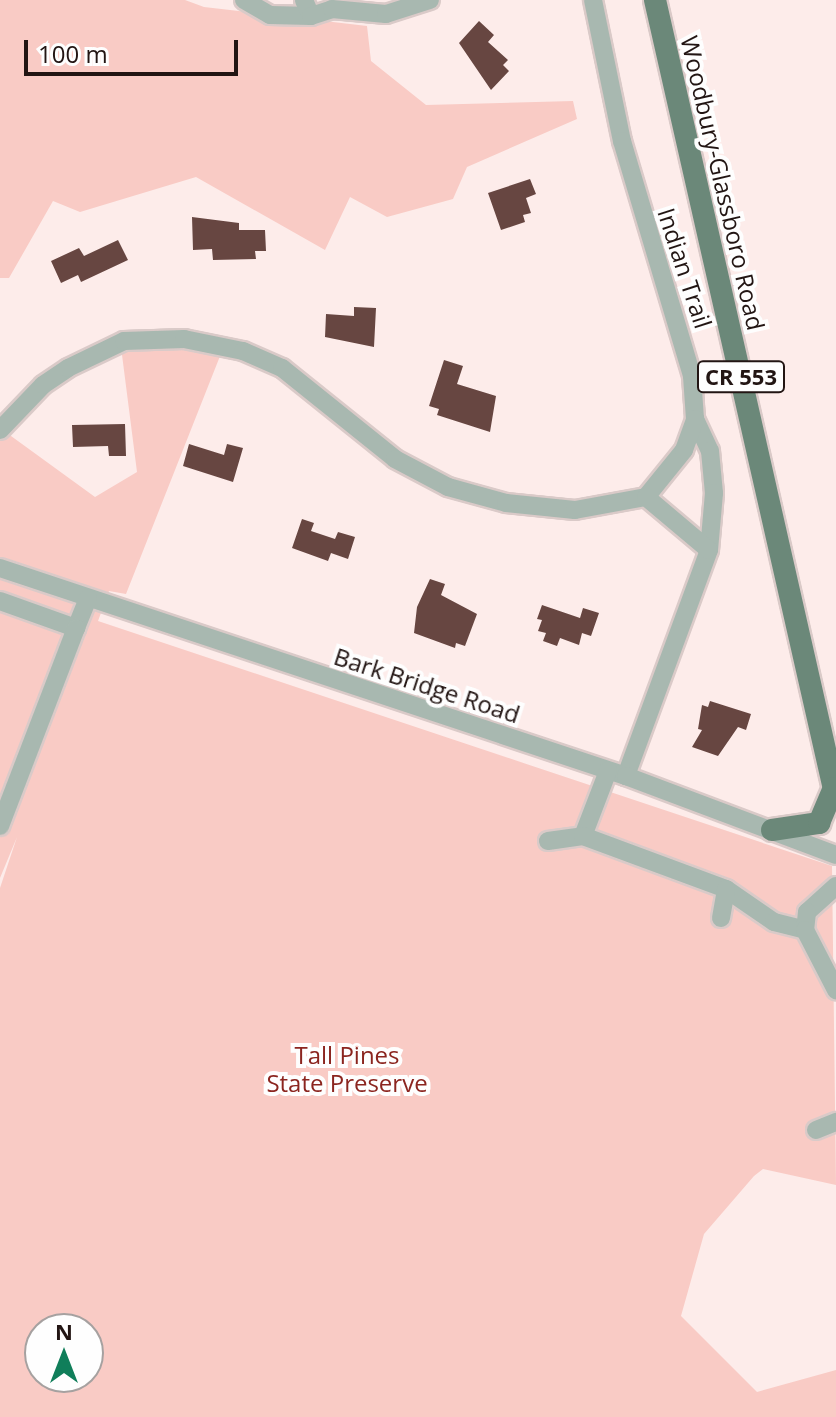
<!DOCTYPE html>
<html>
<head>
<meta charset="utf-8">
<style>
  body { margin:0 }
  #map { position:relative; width:836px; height:1417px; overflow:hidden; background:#fdecea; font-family:"Open Sans",sans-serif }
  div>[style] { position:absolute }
  .green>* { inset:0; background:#f9cbc5 }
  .building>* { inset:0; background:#674641 }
  .roads { filter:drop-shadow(2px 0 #dacac8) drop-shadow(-2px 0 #dacac8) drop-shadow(0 2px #dacac8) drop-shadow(0 -2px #dacac8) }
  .minor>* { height:18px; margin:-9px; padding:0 9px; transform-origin:9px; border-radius:9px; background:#a8b8b0 }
  .major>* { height:22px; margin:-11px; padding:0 11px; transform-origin:11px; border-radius:11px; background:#6b8879 }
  span { translate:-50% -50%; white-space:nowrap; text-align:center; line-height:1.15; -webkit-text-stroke:8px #fefefe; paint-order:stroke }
  .shield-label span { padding:2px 6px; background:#fefefe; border:2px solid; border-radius:6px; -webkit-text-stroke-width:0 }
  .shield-label { font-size:22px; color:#221513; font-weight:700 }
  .street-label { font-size:24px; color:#221513 }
  .park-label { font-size:24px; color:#8b251f }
  .north { position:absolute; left:24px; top:1313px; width:80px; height:80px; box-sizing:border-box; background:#fefefe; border:2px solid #a6a1a0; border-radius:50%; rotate:0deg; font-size:22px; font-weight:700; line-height:32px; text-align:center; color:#221513 }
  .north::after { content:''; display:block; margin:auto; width:28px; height:36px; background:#107e5a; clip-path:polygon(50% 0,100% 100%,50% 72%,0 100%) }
  .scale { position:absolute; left:24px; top:40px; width:214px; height:36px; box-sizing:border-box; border:4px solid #221513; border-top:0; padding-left:10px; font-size:24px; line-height:28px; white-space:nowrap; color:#221513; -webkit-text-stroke:6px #fefefe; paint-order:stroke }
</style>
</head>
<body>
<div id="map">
  <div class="green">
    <i style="clip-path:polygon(0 0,185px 0,204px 7px,367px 26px,371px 61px,426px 105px,573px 101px,577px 119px,467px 167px,453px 199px,387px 217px,350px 197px,325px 250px,196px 177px,80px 212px,53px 201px,9px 278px,0 278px)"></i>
    <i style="clip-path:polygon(evenodd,224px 346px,126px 594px,109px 591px,98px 621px,832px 866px,836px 1185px,763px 1169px,754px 1176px,704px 1234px,681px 1316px,757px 1392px,836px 1370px,836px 1417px,0 1417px,0 888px,17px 837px,0 878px,0 428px,95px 497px,137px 472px,121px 347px,224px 346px,40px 1329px,88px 1329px,88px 1377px,40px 1377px,40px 1329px)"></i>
  </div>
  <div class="building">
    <i style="clip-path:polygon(479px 21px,494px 35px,488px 42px,508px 60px,503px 65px,509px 71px,491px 90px,459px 43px)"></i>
    <i style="clip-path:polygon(530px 179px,536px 194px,526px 198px,531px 213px,523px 215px,525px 222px,501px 230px,488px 193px)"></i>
    <i style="clip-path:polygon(192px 217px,239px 223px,239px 230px,265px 230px,266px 251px,255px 251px,256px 259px,213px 260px,212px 249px,193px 250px)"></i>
    <i style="clip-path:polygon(118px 240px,128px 260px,81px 282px,78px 275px,61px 283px,51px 261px,79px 248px,84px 256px)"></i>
    <i style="clip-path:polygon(354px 307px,376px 308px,374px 347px,325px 337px,326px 314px,354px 316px)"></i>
    <i style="clip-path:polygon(444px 360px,463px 366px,457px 384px,496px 396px,490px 432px,437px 415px,439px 409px,429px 406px)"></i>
    <i style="clip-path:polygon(125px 424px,126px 456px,109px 456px,108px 446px,73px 447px,72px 425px)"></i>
    <i style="clip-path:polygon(189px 444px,224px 455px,227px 444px,243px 448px,233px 482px,183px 466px)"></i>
    <i style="clip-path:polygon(302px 519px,314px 523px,311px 531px,335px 539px,338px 532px,355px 537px,348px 559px,331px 553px,328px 561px,292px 548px)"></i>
    <i style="clip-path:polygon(430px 579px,445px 584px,441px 595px,477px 614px,465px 646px,456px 643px,455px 648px,414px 633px,417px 607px)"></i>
    <i style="clip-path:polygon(542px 605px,580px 618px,583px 608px,599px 613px,591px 636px,582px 633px,579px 645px,560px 638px,557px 646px,543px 641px,546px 633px,538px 631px,542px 620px,537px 619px)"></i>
    <i style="clip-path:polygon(710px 701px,751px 714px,746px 730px,738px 727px,718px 756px,692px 747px,702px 730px,698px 729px,702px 705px,708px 707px)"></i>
  </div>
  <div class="roads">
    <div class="minor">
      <i style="left:244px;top:0;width:30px;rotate:30deg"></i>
      <i style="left:270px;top:15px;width:41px;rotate:1.4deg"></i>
      <i style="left:311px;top:16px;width:17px;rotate:-114deg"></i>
      <i style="left:593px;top:0;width:144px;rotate:78.4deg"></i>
      <i style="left:622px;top:141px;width:245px;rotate:73.4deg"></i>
      <i style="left:692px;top:376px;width:43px;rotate:86deg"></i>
      <i style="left:695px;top:419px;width:35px;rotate:65deg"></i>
      <i style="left:710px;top:451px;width:42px;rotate:84.6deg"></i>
      <i style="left:714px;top:493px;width:57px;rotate:95deg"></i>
      <i style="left:709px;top:550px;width:241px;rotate:110.2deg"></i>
      <i style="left:311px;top:16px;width:22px;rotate:-18deg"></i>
      <i style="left:332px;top:9px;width:54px;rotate:5.3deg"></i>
      <i style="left:386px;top:14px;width:46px;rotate:-17.7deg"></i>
      <i style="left:0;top:430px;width:62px;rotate:-46.3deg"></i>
      <i style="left:43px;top:385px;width:30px;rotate:-34deg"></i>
      <i style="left:68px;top:368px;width:62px;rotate:-25.7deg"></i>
      <i style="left:124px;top:341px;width:60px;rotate:-1.9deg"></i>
      <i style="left:184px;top:339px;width:60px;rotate:11.5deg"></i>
      <i style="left:243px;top:351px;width:43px;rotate:23.6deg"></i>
      <i style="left:282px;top:368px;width:145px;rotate:38.8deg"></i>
      <i style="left:395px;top:459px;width:60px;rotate:27.8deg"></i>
      <i style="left:448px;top:487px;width:60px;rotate:15.4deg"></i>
      <i style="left:506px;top:503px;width:69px;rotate:5.8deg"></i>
      <i style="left:575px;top:510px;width:72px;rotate:-10.4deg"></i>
      <i style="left:646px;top:497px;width:60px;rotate:-51deg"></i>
      <i style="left:684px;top:450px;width:33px;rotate:-70deg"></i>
      <i style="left:646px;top:497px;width:82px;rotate:40.1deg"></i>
      <i style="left:0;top:568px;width:660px;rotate:18.38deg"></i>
      <i style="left:626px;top:776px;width:224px;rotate:20.6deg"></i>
      <i style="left:0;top:601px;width:81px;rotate:19.6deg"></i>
      <i style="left:76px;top:628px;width:32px;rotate:-68deg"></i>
      <i style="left:0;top:826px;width:212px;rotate:-69deg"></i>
      <i style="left:583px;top:836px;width:70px;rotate:-69deg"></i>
      <i style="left:548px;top:841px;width:35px;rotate:-8deg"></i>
      <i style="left:583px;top:836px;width:153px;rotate:20.3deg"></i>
      <i style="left:726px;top:889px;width:58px;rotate:34.5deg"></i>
      <i style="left:774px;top:922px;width:32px;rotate:14deg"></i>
      <i style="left:836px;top:886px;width:39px;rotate:138deg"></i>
      <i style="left:807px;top:912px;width:18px;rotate:96deg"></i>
      <i style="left:805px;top:930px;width:68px;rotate:62.7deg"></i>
      <i style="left:721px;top:918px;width:29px;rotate:-80deg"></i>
      <i style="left:816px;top:1130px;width:22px;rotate:-22deg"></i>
    </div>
    <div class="major">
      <i style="left:655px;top:0;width:818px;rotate:77.22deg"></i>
      <i style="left:772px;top:830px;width:48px;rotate:-8.5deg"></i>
      <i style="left:819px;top:823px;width:38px;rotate:-67deg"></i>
    </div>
  </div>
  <div class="shield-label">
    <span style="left:741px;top:377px">CR 553</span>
  </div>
  <div class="street-label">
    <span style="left:723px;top:183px;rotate:77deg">Woodbury-Glassboro Road</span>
    <span style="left:685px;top:268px;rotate:72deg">Indian Trail</span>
    <span style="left:427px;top:685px;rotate:18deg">Bark Bridge Road</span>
  </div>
  <div class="park-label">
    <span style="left:347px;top:1069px">Tall Pines<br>State Preserve</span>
  </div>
  <div class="north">N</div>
  <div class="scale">100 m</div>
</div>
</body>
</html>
